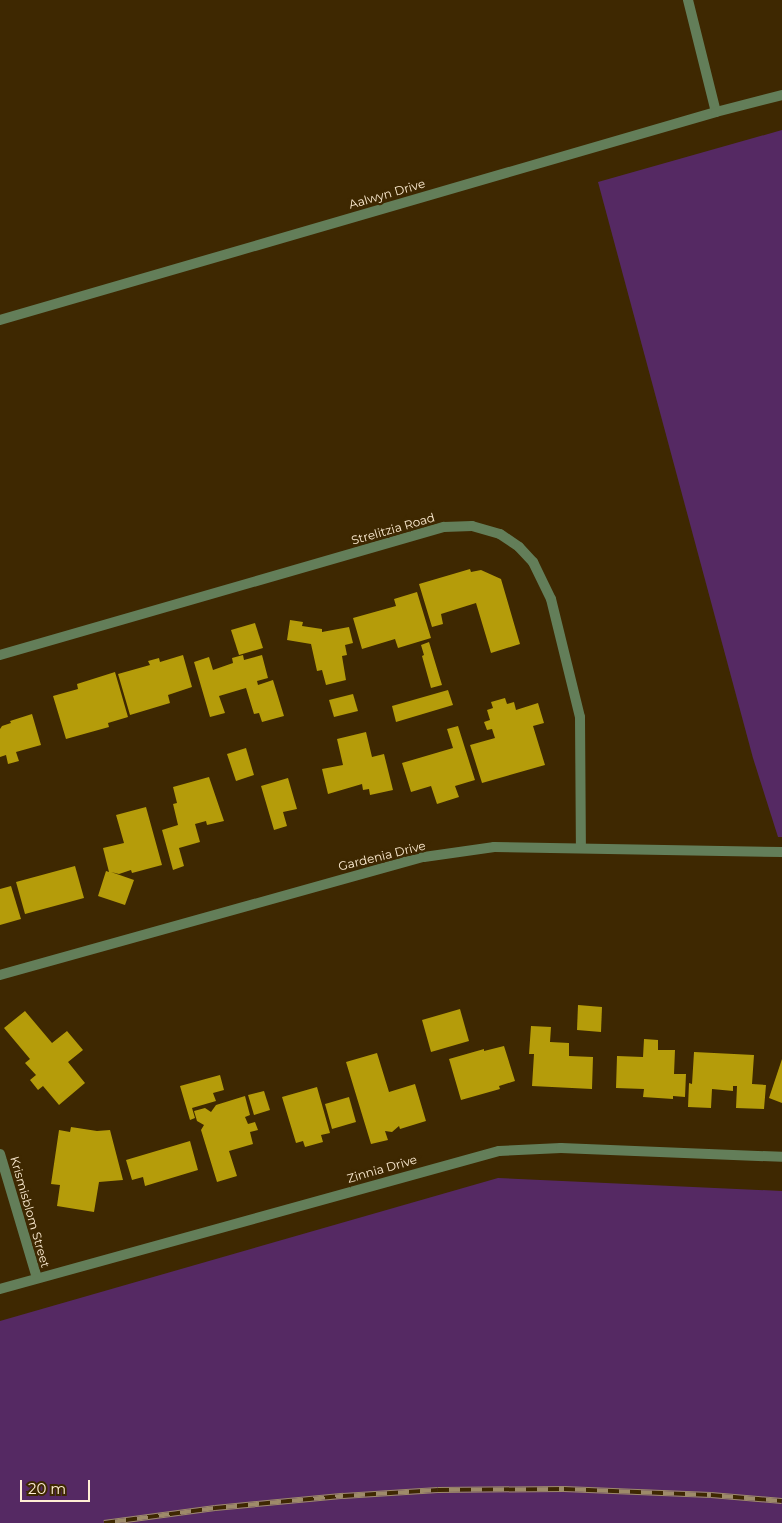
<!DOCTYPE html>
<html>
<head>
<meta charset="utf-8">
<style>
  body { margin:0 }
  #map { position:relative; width:782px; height:1523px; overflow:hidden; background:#3e2801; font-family:Montserrat,sans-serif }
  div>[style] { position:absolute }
  .green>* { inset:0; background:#552963 }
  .building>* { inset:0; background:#b59c0a }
  .street>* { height:10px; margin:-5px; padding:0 5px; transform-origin:5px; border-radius:5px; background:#637e59 }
  .rail>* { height:5.5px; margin-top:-2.75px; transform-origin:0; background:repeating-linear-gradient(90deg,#3e2801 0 11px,#9e8b6a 0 22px); box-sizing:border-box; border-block:1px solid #9e8b6a }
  span { translate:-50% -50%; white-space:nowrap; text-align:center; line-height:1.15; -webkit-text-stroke:5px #3e2801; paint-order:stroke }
  .street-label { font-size:12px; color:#ffeed4 }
  .scale { position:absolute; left:20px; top:1480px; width:70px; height:22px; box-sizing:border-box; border:2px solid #ffeed4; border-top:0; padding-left:6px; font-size:15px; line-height:18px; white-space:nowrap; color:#ffeed4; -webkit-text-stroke:4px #3e2801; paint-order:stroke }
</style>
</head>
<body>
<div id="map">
  <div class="green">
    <i style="clip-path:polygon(782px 130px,782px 837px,778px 837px,753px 758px,598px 182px)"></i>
    <i style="clip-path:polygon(498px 1178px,782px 1191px,782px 1523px,0 1523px,0 1321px)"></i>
  </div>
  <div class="building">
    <i style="clip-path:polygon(470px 569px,471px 572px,481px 570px,501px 579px,520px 644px,491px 653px,476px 603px,441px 614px,443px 624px,432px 627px,419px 584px)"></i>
    <i style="clip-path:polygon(417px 592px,431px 638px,398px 648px,395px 639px,362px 649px,353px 618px,396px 606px,394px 599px)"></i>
    <i style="clip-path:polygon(290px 620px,303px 622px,302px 626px,322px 629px,322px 632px,349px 627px,353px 643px,345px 645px,347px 655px,342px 656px,346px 680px,326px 685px,322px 670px,317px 671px,311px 644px,287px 640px)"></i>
    <i style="clip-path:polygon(255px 623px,263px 648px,239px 655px,231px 630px)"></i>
    <i style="clip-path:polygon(429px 642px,442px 685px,431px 688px,422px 656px,424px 655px,421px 645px)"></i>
    <i style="clip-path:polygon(183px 655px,192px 687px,168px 695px,170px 703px,130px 715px,118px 674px,150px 665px,148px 661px,159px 658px,160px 662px)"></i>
    <i style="clip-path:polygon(243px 655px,244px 660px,262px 655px,268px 678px,257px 681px,258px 685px,273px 680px,284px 716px,262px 722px,259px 713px,254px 714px,246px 688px,219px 696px,225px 713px,210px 717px,194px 662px,209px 657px,213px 670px,233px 663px,232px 658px)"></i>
    <i style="clip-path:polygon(115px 672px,128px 717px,108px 723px,109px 727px,66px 739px,53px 696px,78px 689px,77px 684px)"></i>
    <i style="clip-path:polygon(448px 690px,453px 705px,396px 722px,392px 706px)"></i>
    <i style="clip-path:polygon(353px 694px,358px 711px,334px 717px,329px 700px)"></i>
    <i style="clip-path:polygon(505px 698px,507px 704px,514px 702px,516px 710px,538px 703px,544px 723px,533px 726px,545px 765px,482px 783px,470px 745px,495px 738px,492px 729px,487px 730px,484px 722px,490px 720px,487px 710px,493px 708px,491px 702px)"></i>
    <i style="clip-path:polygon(32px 714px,41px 745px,16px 752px,19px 761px,8px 764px,6px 755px,0 757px,0 729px,2px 726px,11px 723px,10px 721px)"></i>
    <i style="clip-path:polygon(458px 726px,475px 780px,455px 786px,459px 797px,437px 804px,431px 786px,411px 792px,402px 763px,453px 748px,447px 729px)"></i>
    <i style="clip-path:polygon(366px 732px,372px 757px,384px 754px,393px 790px,370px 795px,369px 789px,363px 790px,362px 784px,328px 794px,322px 769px,343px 765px,337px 739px)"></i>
    <i style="clip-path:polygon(246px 748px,254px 775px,236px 781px,227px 754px)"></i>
    <i style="clip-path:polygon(209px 777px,224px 821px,207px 825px,206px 821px,195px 824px,200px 842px,179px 848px,184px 866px,173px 870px,162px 830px,178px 825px,173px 804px,177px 803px,173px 787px)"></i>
    <i style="clip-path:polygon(288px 778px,297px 809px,283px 812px,287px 826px,274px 830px,261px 786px)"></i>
    <i style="clip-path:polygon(146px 807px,162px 865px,132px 873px,131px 870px,119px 874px,111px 872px,134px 880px,125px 905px,98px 896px,106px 871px,109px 872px,103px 848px,124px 843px,116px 815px)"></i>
    <i style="clip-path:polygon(75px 866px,84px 898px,25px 914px,16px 882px)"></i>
    <i style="clip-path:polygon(11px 886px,21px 919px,0 925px,0 889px)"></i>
    <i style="clip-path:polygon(578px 1005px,602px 1007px,601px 1032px,577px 1030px)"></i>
    <i style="clip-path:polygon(460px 1009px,469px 1041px,431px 1052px,422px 1020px)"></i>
    <i style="clip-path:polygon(25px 1011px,52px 1043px,67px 1031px,83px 1050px,68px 1062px,85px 1083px,59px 1105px,43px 1086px,38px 1090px,30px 1080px,36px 1075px,25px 1063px,30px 1059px,4px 1028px)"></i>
    <i style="clip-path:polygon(531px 1026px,551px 1027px,550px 1042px,569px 1043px,569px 1056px,593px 1057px,592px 1089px,532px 1086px,534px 1054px,529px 1054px)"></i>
    <i style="clip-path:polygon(644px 1039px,658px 1040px,658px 1050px,675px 1050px,674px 1074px,686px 1074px,685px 1097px,673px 1096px,673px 1099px,643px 1097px,644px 1089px,616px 1088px,617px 1056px,643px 1057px)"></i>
    <i style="clip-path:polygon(504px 1046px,515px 1081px,499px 1086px,500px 1089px,461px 1100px,449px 1059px,484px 1049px,484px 1051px)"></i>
    <i style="clip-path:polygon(694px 1052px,754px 1055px,752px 1084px,766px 1085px,764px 1109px,736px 1108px,737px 1086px,733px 1086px,733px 1091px,712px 1089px,711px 1108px,688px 1107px,689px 1083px,692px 1084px)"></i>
    <i style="clip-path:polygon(377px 1053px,389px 1092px,415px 1084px,426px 1121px,400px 1129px,399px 1126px,392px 1132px,385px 1131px,388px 1140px,371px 1144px,346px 1062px)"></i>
    <i style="clip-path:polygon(782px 1059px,782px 1103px,769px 1098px)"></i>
    <i style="clip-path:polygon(220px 1075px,224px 1090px,213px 1093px,216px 1101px,192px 1108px,195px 1118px,190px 1120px,180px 1086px)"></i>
    <i style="clip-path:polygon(317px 1087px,330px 1133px,321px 1135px,323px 1142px,305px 1147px,303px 1141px,296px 1143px,282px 1097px)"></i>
    <i style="clip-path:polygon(264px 1091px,270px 1110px,254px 1115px,248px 1095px)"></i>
    <i style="clip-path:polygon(245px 1096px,250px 1115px,245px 1117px,248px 1124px,255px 1122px,258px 1130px,250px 1132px,253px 1144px,229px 1151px,237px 1176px,217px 1182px,201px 1130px,204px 1125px,197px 1121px,194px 1111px,205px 1108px,211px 1112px,216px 1105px)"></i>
    <i style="clip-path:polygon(349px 1097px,356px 1122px,332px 1129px,325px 1104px)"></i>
    <i style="clip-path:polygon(71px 1127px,97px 1131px,110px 1130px,123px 1180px,99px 1182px,94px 1212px,57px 1206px,60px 1185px,51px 1184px,59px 1130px,70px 1132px)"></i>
    <i style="clip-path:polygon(190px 1141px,198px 1170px,145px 1186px,143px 1177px,132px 1180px,126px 1160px)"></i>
  </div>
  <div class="street">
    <i style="left:688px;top:0;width:115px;rotate:76deg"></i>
    <i style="left:0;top:320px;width:746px;rotate:-16.2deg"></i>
    <i style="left:716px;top:112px;width:68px;rotate:-14.4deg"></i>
    <i style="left:0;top:655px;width:462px;rotate:-16.1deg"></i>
    <i style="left:444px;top:527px;width:28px;rotate:-2deg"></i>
    <i style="left:472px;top:526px;width:29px;rotate:16deg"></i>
    <i style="left:500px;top:534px;width:23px;rotate:34deg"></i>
    <i style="left:519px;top:547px;width:21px;rotate:47deg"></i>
    <i style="left:533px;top:562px;width:41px;rotate:64.1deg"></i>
    <i style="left:551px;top:599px;width:122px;rotate:76.2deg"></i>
    <i style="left:580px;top:717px;width:130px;rotate:89.6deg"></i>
    <i style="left:0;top:975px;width:440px;rotate:-15.6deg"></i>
    <i style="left:424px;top:857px;width:71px;rotate:-8.1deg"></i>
    <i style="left:494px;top:847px;width:288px;rotate:1deg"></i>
    <i style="left:0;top:1154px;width:129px;rotate:73.4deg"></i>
    <i style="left:0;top:1289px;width:518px;rotate:-15.46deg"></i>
    <i style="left:499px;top:1151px;width:62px;rotate:-2.8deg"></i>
    <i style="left:561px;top:1148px;width:221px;rotate:2.3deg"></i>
  </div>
  <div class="rail">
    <i style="left:104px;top:1523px;width:112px;rotate:-7.7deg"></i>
    <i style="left:215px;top:1508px;width:129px;rotate:-5.4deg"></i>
    <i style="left:343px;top:1496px;width:95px;rotate:-3.6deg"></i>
    <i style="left:438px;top:1490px;width:126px;rotate:-0.5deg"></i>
    <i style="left:564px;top:1489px;width:147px;rotate:2.3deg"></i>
    <i style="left:711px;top:1495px;width:71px;rotate:4.8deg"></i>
  </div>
  <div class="street-label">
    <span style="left:387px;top:194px;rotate:-16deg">Aalwyn Drive</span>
    <span style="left:393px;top:529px;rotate:-16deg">Strelitzia Road</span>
    <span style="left:382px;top:856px;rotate:-14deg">Gardenia Drive</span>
    <span style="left:382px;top:1169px;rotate:-16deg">Zinnia Drive</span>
    <span style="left:30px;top:1212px;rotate:74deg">Krismisblom Street</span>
  </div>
  <div class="scale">20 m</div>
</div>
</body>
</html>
